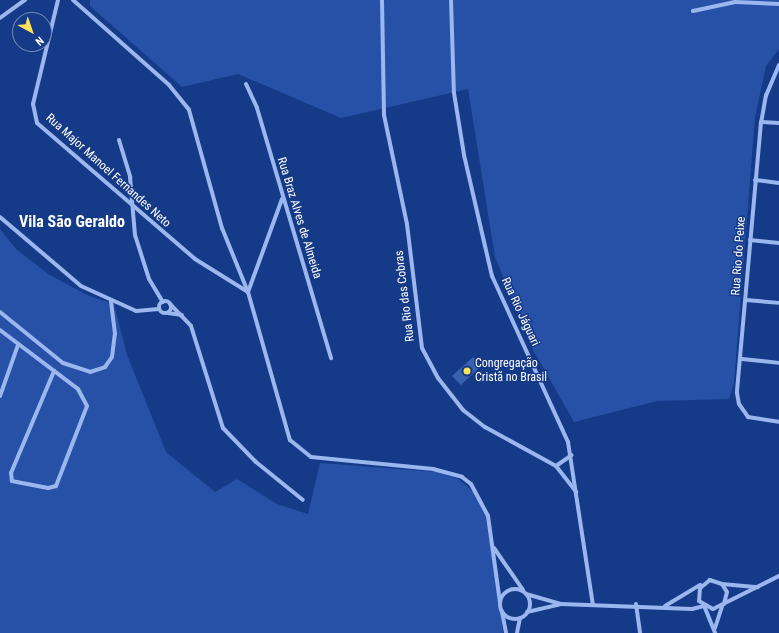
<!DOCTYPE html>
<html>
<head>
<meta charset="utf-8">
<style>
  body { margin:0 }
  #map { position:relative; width:779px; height:633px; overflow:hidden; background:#153a88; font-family:"Roboto Condensed",sans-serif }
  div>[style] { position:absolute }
  .green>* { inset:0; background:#2751a7 }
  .building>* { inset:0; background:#3861b0 }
  .street>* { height:4px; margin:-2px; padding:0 2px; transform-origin:2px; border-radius:2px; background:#9bb7ef }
  .street>.ring { margin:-2px; padding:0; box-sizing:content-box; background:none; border:4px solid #9bb7ef; border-radius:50% }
  .dots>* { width:11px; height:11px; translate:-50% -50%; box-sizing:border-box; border:2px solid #153a88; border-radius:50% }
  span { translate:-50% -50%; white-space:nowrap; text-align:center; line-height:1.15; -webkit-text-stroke:3px #153a88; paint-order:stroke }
  .street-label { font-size:12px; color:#fff }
  .poi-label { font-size:12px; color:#fff }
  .left { translate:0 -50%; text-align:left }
  .district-label { font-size:16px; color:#fff; font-weight:700 }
  .north { position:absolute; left:12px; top:12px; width:40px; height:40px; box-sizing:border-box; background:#153a88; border:1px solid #7389b8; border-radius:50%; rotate:140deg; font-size:11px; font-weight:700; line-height:16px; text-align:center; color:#fff }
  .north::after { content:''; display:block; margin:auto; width:14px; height:18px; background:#ffe259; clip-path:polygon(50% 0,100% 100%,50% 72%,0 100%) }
</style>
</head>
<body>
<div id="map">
  <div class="green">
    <i style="clip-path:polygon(90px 0,779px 0,779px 49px,766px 66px,755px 117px,734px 383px,729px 399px,657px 401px,574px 422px,532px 348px,495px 257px,468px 89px,341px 118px,238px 74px,182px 87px,90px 6px)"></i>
    <i style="clip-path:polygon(0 229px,16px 249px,48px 274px,89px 296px,114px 304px,127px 355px,166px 452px,215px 492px,237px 479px,277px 504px,308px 514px,320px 463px,438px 472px,458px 479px,481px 498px,488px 516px,503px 633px,0 633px)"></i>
  </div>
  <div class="building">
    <i style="clip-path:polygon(473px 357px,481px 366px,461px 385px,452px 376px)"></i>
  </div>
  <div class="street">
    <i style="left:58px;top:0;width:107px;rotate:103.5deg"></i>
    <i style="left:33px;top:104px;width:19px;rotate:78deg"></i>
    <i style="left:37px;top:123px;width:208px;rotate:40.7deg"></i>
    <i style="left:195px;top:259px;width:62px;rotate:31.9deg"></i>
    <i style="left:73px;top:0;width:128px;rotate:41.5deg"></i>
    <i style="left:169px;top:85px;width:32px;rotate:51deg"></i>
    <i style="left:189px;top:110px;width:123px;rotate:74.4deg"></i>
    <i style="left:222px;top:228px;width:69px;rotate:67.9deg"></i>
    <i style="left:248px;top:292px;width:154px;rotate:74.2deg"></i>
    <i style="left:290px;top:440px;width:27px;rotate:39deg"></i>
    <i style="left:311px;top:457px;width:123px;rotate:5.6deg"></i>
    <i style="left:433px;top:469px;width:30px;rotate:15deg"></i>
    <i style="left:462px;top:477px;width:11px;rotate:38deg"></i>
    <i style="left:471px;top:484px;width:36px;rotate:62deg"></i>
    <i style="left:488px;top:516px;width:87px;rotate:82.1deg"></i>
    <i style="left:382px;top:0;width:115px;rotate:89deg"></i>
    <i style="left:384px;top:115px;width:111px;rotate:78.1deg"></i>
    <i style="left:407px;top:224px;width:125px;rotate:83.1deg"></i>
    <i style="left:422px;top:348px;width:34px;rotate:62deg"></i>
    <i style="left:438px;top:378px;width:41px;rotate:52deg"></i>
    <i style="left:463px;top:410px;width:28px;rotate:38deg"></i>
    <i style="left:485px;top:427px;width:81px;rotate:28.8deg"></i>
    <i style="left:556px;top:466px;width:33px;rotate:52deg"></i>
    <i style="left:451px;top:0;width:93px;rotate:88.2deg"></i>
    <i style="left:454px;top:93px;width:63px;rotate:80.8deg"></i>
    <i style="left:464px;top:155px;width:124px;rotate:77deg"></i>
    <i style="left:492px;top:276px;width:183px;rotate:65.4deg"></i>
    <i style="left:568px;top:442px;width:165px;rotate:81.3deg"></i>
    <i style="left:693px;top:11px;width:43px;rotate:-12.1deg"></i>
    <i style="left:735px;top:2px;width:44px;rotate:2.6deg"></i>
    <i style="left:0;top:18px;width:31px;rotate:-36deg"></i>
    <i style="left:779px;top:65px;width:33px;rotate:113deg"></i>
    <i style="left:766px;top:95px;width:27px;rotate:100deg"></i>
    <i style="left:761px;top:122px;width:272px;rotate:95.1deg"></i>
    <i style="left:737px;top:393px;width:11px;rotate:80deg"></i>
    <i style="left:739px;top:404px;width:16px;rotate:55deg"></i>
    <i style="left:748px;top:417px;width:31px;rotate:9deg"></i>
    <i style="left:246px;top:84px;width:26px;rotate:65deg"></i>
    <i style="left:257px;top:108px;width:261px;rotate:73.5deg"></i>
    <i style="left:761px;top:122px;width:18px;rotate:3deg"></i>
    <i style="left:119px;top:140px;width:39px;rotate:73deg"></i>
    <i style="left:130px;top:177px;width:58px;rotate:85.1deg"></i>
    <i style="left:135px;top:235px;width:46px;rotate:72.3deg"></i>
    <i style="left:149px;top:279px;width:27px;rotate:59deg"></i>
    <i style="left:755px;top:180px;width:24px;rotate:7deg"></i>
    <i style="left:0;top:217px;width:106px;rotate:40.4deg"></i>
    <i style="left:81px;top:286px;width:60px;rotate:24.4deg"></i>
    <i style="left:136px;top:311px;width:23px;rotate:-5deg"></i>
    <i style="left:750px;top:240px;width:29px;rotate:6deg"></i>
    <i style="left:248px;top:292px;width:99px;rotate:-69.9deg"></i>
    <i style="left:746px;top:300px;width:33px;rotate:5deg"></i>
    <i class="ring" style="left:159px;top:301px;width:8px;height:8px"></i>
    <i style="left:170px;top:304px;width:30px;rotate:46deg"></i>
    <i style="left:191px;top:326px;width:107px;rotate:72.6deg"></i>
    <i style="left:223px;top:428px;width:47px;rotate:45.9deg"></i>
    <i style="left:256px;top:462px;width:60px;rotate:39deg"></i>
    <i style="left:0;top:312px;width:81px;rotate:39deg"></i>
    <i style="left:63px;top:363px;width:28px;rotate:18deg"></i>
    <i style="left:90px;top:372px;width:16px;rotate:-18deg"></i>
    <i style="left:105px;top:367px;width:12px;rotate:-55deg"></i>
    <i style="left:112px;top:357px;width:23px;rotate:-83deg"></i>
    <i style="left:115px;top:334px;width:34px;rotate:-97deg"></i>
    <i style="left:168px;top:313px;width:14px;rotate:8deg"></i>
    <i style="left:0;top:330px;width:98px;rotate:37.1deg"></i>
    <i style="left:78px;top:389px;width:19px;rotate:62deg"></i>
    <i style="left:87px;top:406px;width:86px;rotate:111.2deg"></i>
    <i style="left:56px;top:486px;width:8px;rotate:166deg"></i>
    <i style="left:48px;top:488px;width:37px;rotate:-169deg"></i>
    <i style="left:12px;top:481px;width:8px;rotate:-97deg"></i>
    <i style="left:11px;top:473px;width:111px;rotate:-67.1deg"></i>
    <i style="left:742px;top:359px;width:37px;rotate:6deg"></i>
    <i style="left:0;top:396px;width:54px;rotate:-70.6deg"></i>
    <i style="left:556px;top:466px;width:19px;rotate:-35deg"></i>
    <i style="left:494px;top:548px;width:51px;rotate:55.4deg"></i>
    <i style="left:722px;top:584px;width:36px;rotate:5deg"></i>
    <i class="ring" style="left:500px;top:589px;width:26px;height:26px"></i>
    <i style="left:526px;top:594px;width:36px;rotate:16deg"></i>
    <i style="left:636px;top:604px;width:29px;rotate:82deg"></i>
    <i style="left:724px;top:604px;width:12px;rotate:-76deg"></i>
    <i style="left:727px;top:592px;width:9px;rotate:-122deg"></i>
    <i style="left:722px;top:584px;width:13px;rotate:-162deg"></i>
    <i style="left:710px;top:580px;width:13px;rotate:141deg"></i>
    <i style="left:700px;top:588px;width:13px;rotate:94deg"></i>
    <i style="left:699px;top:601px;width:16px;rotate:30deg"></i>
    <i style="left:713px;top:609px;width:74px;rotate:-26.6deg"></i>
    <i style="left:665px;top:606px;width:41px;rotate:-31deg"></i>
    <i style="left:705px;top:608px;width:27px;rotate:68deg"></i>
    <i style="left:502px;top:612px;width:21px;rotate:79deg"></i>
    <i style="left:527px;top:612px;width:35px;rotate:-13deg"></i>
    <i style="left:561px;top:604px;width:131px;rotate:2.2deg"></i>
    <i style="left:692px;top:609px;width:12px;rotate:-14deg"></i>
    <i style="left:715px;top:628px;width:23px;rotate:-72deg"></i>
    <i style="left:517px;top:633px;width:15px;rotate:-79deg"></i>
  </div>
  <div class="dots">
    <i style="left:467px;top:371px;background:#ffe259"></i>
  </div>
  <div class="street-label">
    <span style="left:108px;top:171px;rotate:42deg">Rua Major Manoel Fernandes Neto</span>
    <span style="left:299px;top:218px;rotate:73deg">Rua Braz Alves de Almeida</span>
    <span style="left:739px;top:256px;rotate:-86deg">Rua Rio do Peixe</span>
    <span style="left:405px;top:296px;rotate:-97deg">Rua Rio das Cobras</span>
    <span style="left:520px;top:312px;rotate:65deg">Rua Rio Jáguari</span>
  </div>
  <div class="poi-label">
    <span class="left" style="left:475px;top:371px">Congregação<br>Cristã no Brasil</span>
  </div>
  <div class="district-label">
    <span style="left:72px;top:222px">Vila São Geraldo</span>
  </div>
  <div class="north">N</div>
</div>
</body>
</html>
